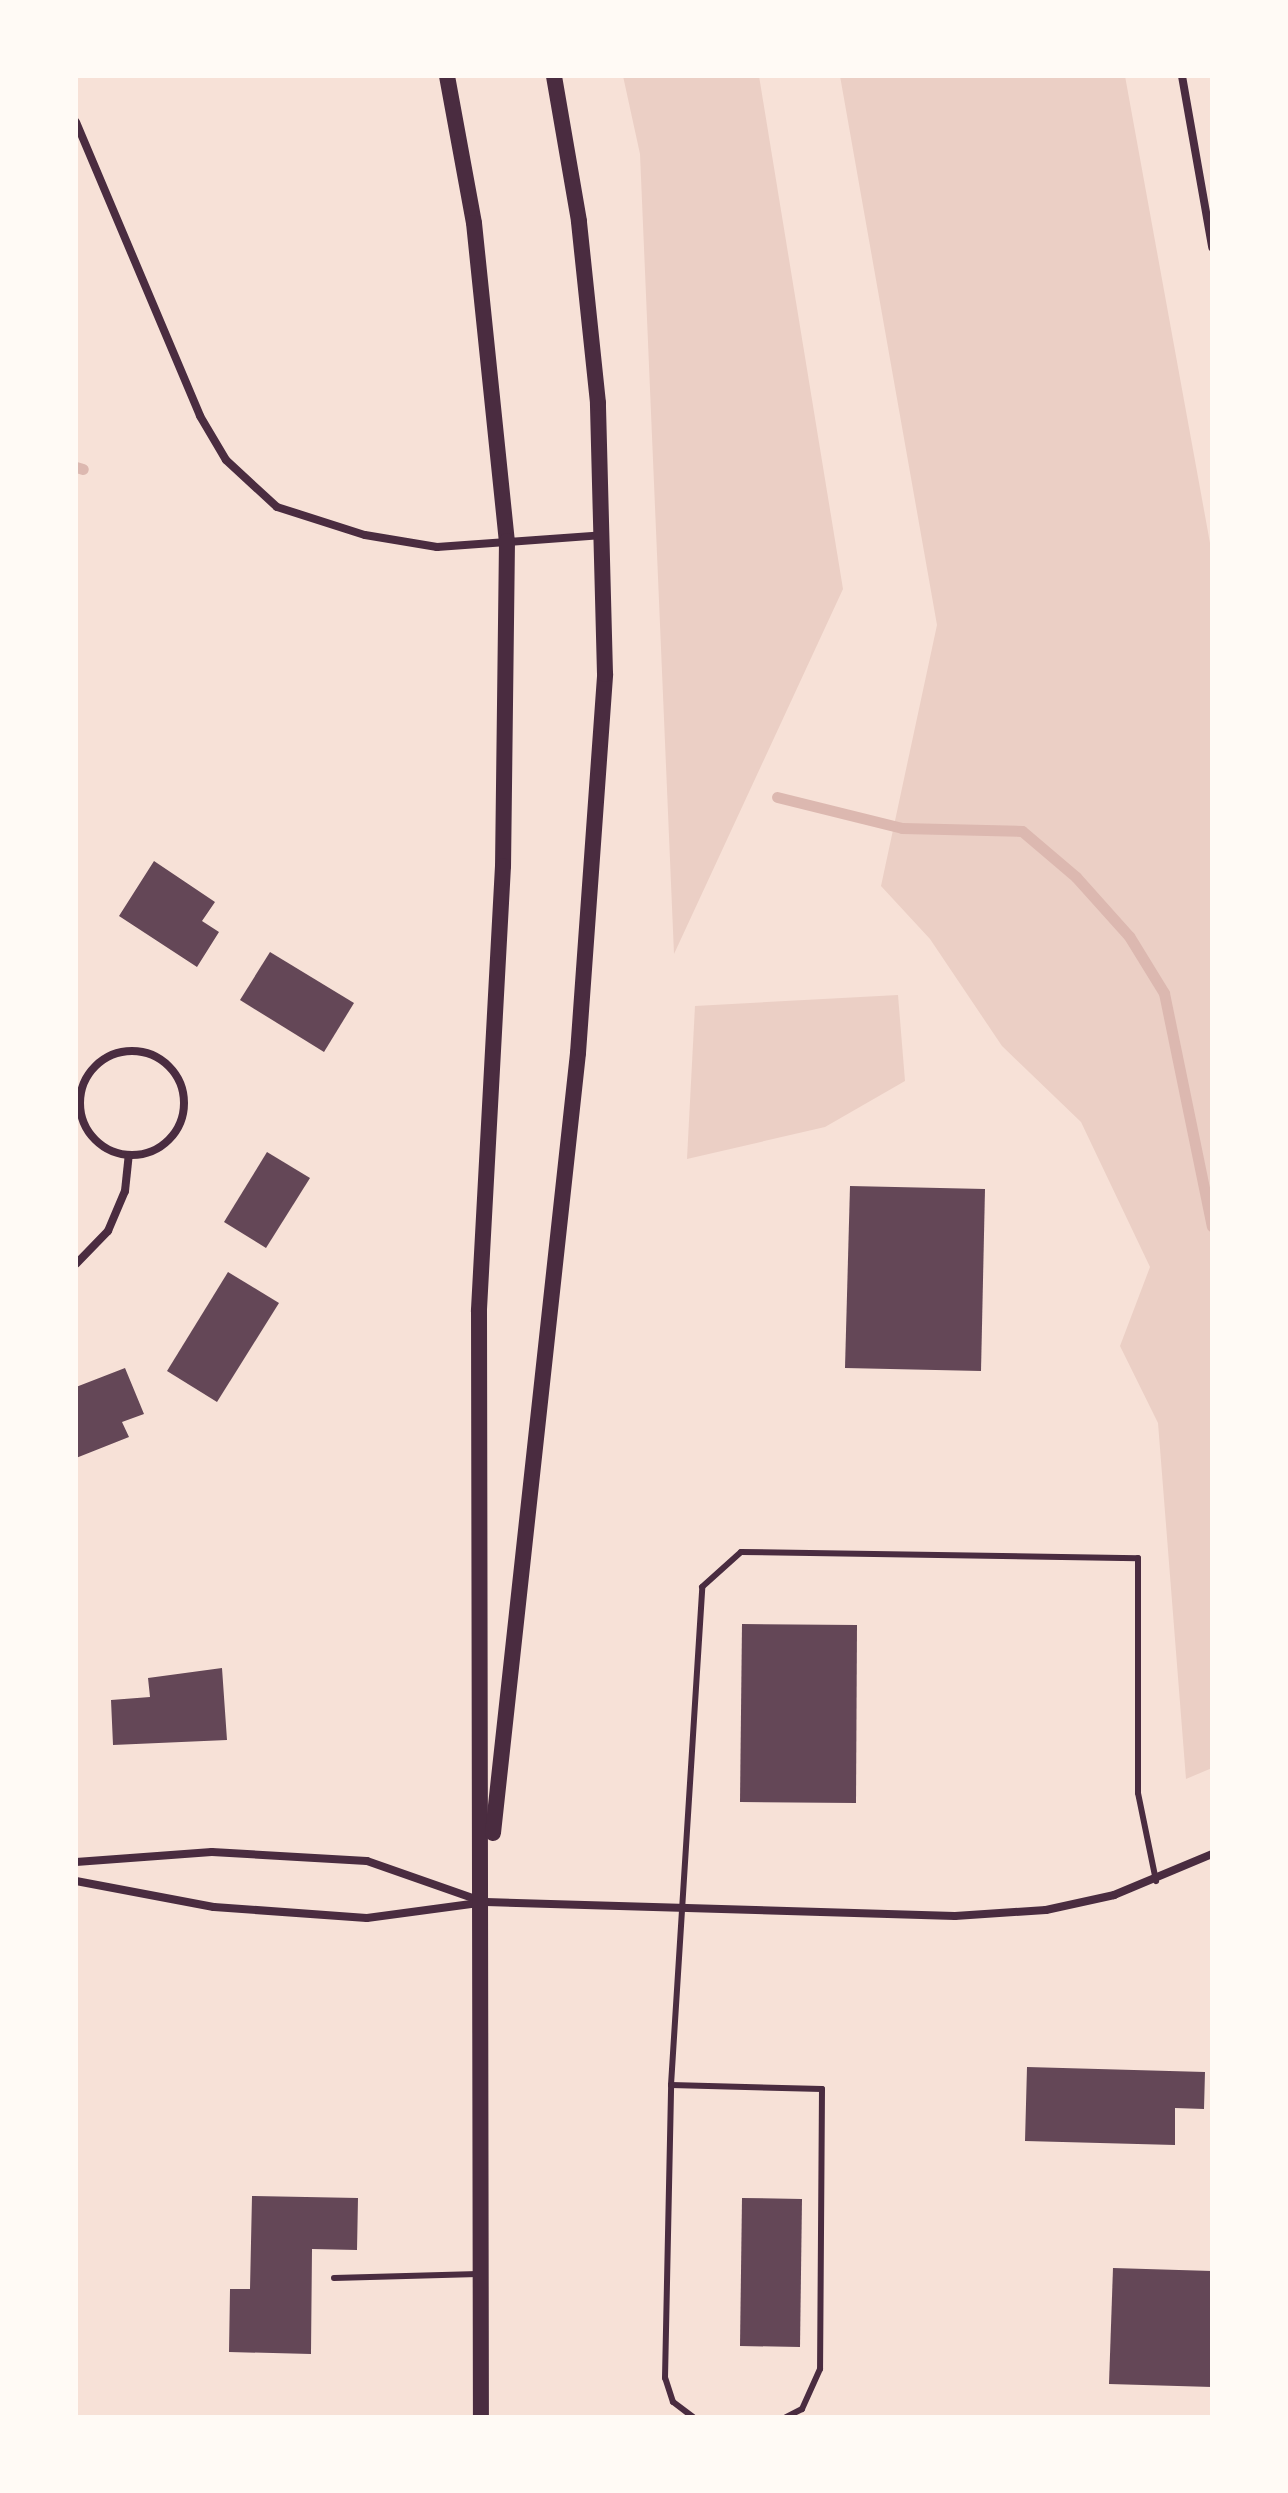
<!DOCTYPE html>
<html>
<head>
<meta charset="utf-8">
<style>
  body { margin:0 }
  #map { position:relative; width:1288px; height:2493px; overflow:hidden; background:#f7e1d7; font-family:"DM Sans",sans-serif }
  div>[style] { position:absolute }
  .green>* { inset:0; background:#ebcfc5 }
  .stream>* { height:11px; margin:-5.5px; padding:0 5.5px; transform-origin:5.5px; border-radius:5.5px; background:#dcb8b0 }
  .building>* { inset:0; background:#644757 }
  .service>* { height:6px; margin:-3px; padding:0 3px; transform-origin:3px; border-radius:3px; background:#4a2c40 }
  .minor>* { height:8px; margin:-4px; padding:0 4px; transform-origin:4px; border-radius:4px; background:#4a2c40 }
  .minor>.ring { margin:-4px; padding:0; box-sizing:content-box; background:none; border:8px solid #4a2c40; border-radius:50% }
  .secondary>* { height:16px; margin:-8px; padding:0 8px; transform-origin:8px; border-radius:8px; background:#4a2c40 }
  span { translate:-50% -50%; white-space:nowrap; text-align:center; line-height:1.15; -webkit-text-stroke:8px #fffaf5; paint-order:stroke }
  .frame { position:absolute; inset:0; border:78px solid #fffaf5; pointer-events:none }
</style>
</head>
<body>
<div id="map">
  <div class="green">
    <i style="clip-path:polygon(623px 76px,759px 76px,843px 589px,674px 954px,640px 154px)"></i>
    <i style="clip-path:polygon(840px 76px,1125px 76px,1212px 554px,1212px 1768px,1186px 1779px,1158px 1423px,1120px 1346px,1150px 1267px,1081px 1122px,1002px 1046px,930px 939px,881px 886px,937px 625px)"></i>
    <i style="clip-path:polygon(898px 995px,905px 1081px,825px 1127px,687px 1159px,695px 1006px)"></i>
  </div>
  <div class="stream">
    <i style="left:76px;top:467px;width:7px;rotate:16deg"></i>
    <i style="left:777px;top:797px;width:129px;rotate:13.9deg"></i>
    <i style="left:902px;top:828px;width:120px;rotate:1.4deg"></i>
    <i style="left:1022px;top:831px;width:71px;rotate:40.4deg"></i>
    <i style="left:1076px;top:877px;width:79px;rotate:48.1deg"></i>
    <i style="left:1129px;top:936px;width:67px;rotate:58.4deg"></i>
    <i style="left:1164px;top:993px;width:238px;rotate:78.4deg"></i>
  </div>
  <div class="building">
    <i style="clip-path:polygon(154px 861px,215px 902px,202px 921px,219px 932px,197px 967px,119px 916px)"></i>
    <i style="clip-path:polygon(270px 952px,354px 1003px,324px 1052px,240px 1000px)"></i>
    <i style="clip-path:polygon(267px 1152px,310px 1178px,266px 1248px,224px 1222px)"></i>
    <i style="clip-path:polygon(850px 1186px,985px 1189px,981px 1371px,845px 1368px)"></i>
    <i style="clip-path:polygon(228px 1272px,279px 1303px,217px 1402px,167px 1371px)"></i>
    <i style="clip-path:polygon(125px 1368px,144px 1414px,122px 1422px,129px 1437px,76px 1458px,76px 1387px)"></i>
    <i style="clip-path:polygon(742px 1624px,857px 1625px,856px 1803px,740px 1802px)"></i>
    <i style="clip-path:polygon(222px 1668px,227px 1740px,113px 1745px,111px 1700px,150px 1697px,148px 1678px)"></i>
    <i style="clip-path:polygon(1027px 2067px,1205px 2072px,1204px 2109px,1175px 2108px,1175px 2145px,1025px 2141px)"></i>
    <i style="clip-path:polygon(252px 2196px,358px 2198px,357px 2250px,312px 2249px,311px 2354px,229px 2352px,230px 2289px,250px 2289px)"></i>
    <i style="clip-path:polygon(742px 2198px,802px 2199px,800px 2347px,740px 2346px)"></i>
    <i style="clip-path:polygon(1113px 2268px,1212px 2271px,1212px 2387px,1109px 2384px)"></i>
  </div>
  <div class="service">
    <i style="left:671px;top:2085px;width:499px;rotate:-86.4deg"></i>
    <i style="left:702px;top:1587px;width:52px;rotate:-41.9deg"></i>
    <i style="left:741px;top:1552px;width:397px;rotate:0.9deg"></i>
    <i style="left:1138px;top:1558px;width:235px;rotate:90deg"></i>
    <i style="left:1138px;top:1793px;width:90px;rotate:78.4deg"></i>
    <i style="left:334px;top:2278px;width:144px;rotate:-1.6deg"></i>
    <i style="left:693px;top:2417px;width:25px;rotate:-143deg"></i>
    <i style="left:673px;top:2402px;width:25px;rotate:-108deg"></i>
    <i style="left:665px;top:2378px;width:293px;rotate:-88.8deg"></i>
    <i style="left:671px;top:2085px;width:151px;rotate:1.5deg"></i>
    <i style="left:822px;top:2089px;width:280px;rotate:90.4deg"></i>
    <i style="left:820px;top:2369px;width:44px;rotate:114.2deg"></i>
    <i style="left:802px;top:2409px;width:18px;rotate:153deg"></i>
  </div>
  <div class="minor">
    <i style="left:1182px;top:76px;width:174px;rotate:80deg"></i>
    <i style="left:76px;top:122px;width:319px;rotate:67.1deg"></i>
    <i style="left:200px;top:416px;width:51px;rotate:59.4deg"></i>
    <i style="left:226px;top:460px;width:69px;rotate:42.7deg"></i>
    <i style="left:277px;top:507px;width:92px;rotate:17.7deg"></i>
    <i style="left:365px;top:535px;width:73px;rotate:9.5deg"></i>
    <i style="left:437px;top:547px;width:166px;rotate:-4.1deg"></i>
    <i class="ring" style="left:80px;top:1051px;width:96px;height:96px"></i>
    <i style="left:76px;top:1264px;width:46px;rotate:-45.9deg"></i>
    <i style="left:108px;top:1231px;width:43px;rotate:-67deg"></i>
    <i style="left:125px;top:1191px;width:36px;rotate:-84deg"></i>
    <i style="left:76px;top:1862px;width:136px;rotate:-4.2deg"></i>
    <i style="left:212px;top:1852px;width:155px;rotate:3.3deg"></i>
    <i style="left:367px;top:1861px;width:121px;rotate:19.3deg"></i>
    <i style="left:76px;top:1881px;width:140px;rotate:10.7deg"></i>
    <i style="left:214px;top:1907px;width:153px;rotate:4.1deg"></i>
    <i style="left:367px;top:1918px;width:120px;rotate:-7.7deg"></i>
    <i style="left:486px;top:1902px;width:469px;rotate:1.7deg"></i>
    <i style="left:955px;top:1916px;width:91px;rotate:-3.8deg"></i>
    <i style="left:1046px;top:1910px;width:70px;rotate:-12.4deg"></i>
    <i style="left:1114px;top:1895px;width:106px;rotate:-22.7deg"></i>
  </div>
  <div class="secondary">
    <i style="left:447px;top:76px;width:149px;rotate:79.6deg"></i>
    <i style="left:474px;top:223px;width:320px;rotate:84.1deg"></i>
    <i style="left:507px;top:541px;width:325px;rotate:90.7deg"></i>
    <i style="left:503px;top:866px;width:446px;rotate:93.1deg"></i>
    <i style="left:479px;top:1311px;width:1106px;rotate:89.9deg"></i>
    <i style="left:493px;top:1833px;width:785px;rotate:-83.78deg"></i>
    <i style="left:578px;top:1053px;width:380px;rotate:-85.9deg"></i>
    <i style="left:605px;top:674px;width:271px;rotate:-91.5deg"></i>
    <i style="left:598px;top:403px;width:183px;rotate:-96deg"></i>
    <i style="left:579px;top:221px;width:147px;rotate:-99.8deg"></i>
  </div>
  <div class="frame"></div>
</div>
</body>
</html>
